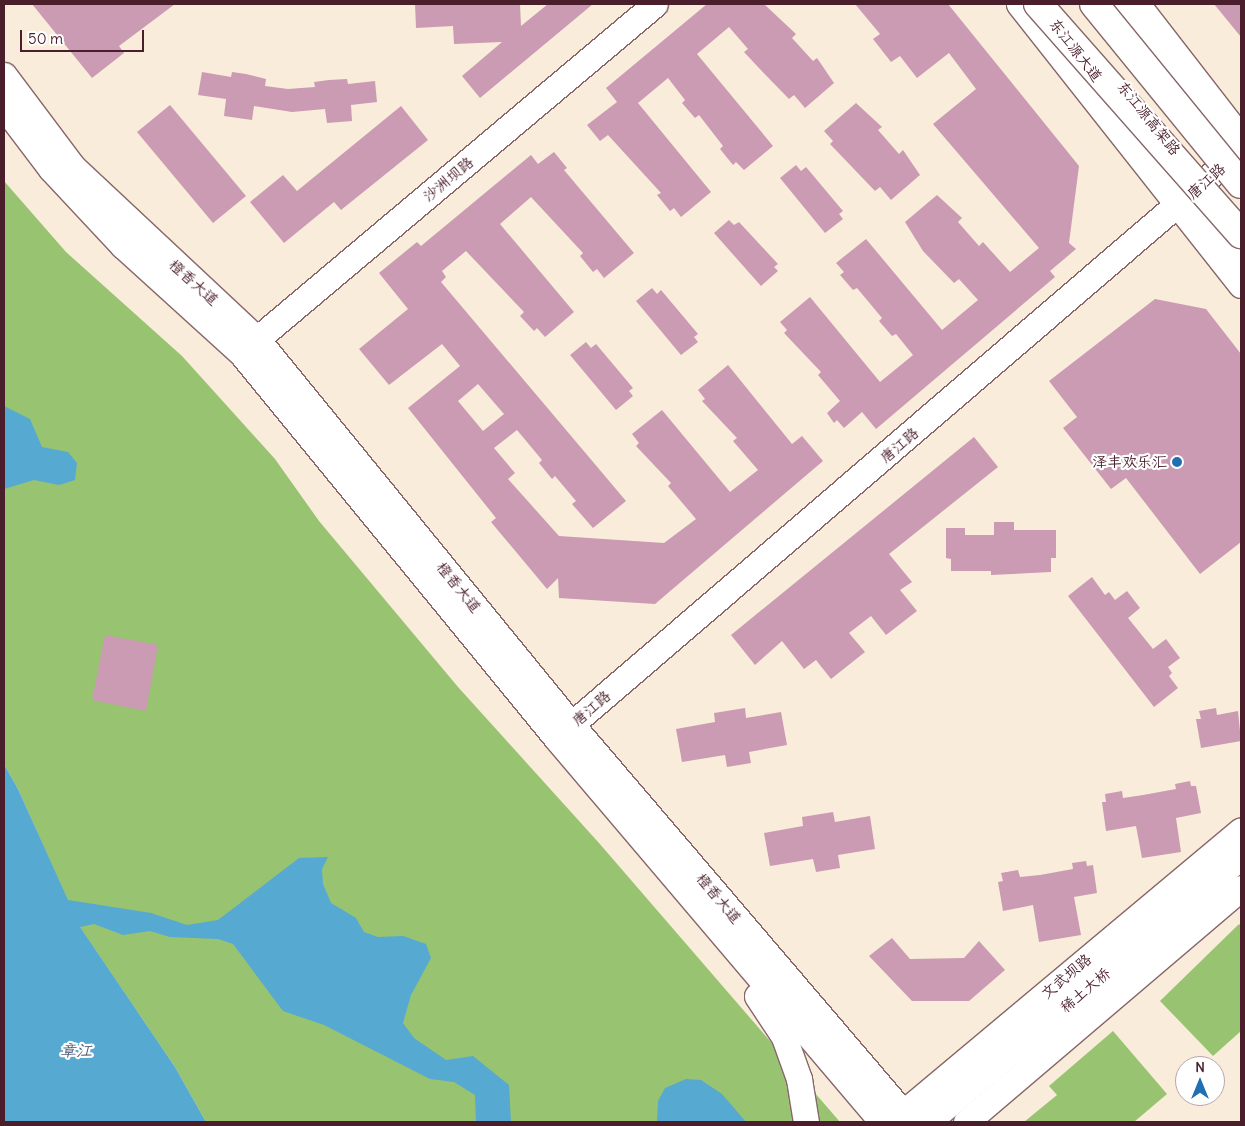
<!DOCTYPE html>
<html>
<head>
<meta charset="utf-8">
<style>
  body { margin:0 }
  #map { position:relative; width:1245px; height:1126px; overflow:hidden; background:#f9ecdb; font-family:Delius,"LXGW WenKai TC",sans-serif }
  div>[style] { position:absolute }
  .green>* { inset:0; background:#98c370 }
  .water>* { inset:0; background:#56a9d1 }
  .building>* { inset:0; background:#ca9bb2 }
  .roads { filter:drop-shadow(1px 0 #876769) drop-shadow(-1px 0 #876769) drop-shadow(0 1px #876769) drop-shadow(0 -1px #876769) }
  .secondary>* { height:25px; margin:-12.5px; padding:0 12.5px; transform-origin:12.5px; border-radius:12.5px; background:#fff }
  .primary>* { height:28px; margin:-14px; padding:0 14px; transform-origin:14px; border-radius:14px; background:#fff }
  .bridges { filter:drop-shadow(1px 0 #876769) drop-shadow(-1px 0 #876769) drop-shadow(0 1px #876769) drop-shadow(0 -1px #876769) }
  .highway-bridge>* { height:28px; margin:-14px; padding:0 14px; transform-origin:14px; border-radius:14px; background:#fff }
  .dots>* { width:14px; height:14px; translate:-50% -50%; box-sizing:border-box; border:2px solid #fff; border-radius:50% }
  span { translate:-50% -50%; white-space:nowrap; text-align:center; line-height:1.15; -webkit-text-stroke:4.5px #fff; paint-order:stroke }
  .street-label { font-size:15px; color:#4a1f2b }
  .poi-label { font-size:15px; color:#4a1f2b }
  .right { translate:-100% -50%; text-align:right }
  .water-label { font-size:16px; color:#4f5d76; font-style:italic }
  .frame { position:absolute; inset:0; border:5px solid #4a1f2b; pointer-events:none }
  .north { position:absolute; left:1175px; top:1056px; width:50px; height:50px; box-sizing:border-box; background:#fff; border:1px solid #b7a5aa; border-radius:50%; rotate:0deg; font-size:14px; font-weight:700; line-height:20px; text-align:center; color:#4a1f2b }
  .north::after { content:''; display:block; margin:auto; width:18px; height:22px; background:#1f6fb2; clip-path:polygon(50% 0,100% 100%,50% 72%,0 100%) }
  .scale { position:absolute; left:20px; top:30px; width:124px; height:22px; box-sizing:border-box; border:2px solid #4a1f2b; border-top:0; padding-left:6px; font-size:15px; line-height:18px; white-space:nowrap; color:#4a1f2b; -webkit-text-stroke:4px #fff; paint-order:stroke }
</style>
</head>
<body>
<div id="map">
  <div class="green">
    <i style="clip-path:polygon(4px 181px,66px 252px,182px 356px,275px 459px,319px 521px,458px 687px,599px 843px,840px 1122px,206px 1122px,175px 1067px,79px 926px,18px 789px,4px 764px)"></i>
    <i style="clip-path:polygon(1239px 924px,1241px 926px,1241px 1031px,1213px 1056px,1160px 1001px)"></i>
    <i style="clip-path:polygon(1113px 1031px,1167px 1094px,1134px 1122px,1024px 1122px,1057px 1095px,1049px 1086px)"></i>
  </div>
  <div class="water">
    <i style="clip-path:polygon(4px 406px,30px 419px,42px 447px,68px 452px,77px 463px,75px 480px,59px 485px,34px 480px,4px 489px)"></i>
    <i style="clip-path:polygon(4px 764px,18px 789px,68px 900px,151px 913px,187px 925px,218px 920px,299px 858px,328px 857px,322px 869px,323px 884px,331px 903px,356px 918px,364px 932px,378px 937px,403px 936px,426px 944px,431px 958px,411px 995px,403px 1023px,414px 1038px,446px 1060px,473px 1056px,509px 1085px,511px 1122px,476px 1122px,475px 1095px,454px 1082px,430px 1079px,324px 1025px,283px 1011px,233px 944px,218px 939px,170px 937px,150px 931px,123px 935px,94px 924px,80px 927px,175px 1067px,206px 1122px,4px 1122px)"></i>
    <i style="clip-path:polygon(686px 1079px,701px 1080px,722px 1094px,746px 1122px,657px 1122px,658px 1101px,665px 1088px)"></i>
  </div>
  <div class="building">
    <i style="clip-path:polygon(32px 4px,175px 4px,119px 46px,124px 53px,92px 78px)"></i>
    <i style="clip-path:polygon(415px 4px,520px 4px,521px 26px,548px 4px,593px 4px,480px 98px,462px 76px,502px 42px,454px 44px,453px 26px,416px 28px)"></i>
    <i style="clip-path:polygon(707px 4px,764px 4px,796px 34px,792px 38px,813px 61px,817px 58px,834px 83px,805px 108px,794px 95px,789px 99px,758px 67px,744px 52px,748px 49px,729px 27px,697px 54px,773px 146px,744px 170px,736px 162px,733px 165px,720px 149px,723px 146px,699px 115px,695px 118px,682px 103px,685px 100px,668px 78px,638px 103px,711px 192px,681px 217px,674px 208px,670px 211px,657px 195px,661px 193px,608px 135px,600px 141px,587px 125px,617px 102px,606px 88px)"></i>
    <i style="clip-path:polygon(855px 4px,948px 4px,1079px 166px,1069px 243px,1076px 249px,1050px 271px,1055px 277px,876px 429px,862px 412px,844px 428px,837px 420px,834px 423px,827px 413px,840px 401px,818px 375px,821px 372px,784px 333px,787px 330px,780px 322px,810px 297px,880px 382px,913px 355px,896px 334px,892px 336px,879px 321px,882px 318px,857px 288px,853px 290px,840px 275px,844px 272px,836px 263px,866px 239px,942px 330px,978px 300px,959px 279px,954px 283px,923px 251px,905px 222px,937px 195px,962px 218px,958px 222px,979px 246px,983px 242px,1010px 272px,1039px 248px,933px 124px,976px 89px,949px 53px,917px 78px,900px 56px,891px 62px,873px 39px,880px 34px)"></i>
    <i style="clip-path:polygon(1214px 4px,1241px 4px,1241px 37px)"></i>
    <i style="clip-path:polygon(202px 72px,231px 77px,232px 72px,246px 74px,266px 79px,265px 86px,288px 89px,315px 87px,314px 82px,329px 80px,347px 79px,348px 84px,375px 81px,377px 102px,351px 105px,352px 121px,327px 123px,325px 109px,292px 112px,254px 106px,252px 120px,224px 116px,226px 99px,198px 95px)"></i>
    <i style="clip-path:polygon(856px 103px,882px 127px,878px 130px,899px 154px,903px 150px,920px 175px,891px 200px,880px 187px,875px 191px,830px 144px,833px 141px,824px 131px)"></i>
    <i style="clip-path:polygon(170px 105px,246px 196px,213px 223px,137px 132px)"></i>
    <i style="clip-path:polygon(401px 106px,428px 140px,341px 210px,334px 202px,284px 243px,250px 202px,283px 175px,297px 191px)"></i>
    <i style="clip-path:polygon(evenodd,554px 152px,567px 168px,564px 170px,634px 253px,604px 278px,597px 269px,593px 272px,580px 256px,583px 253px,531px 197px,500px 224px,574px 312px,545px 337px,537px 328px,534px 331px,520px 316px,524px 312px,466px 251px,442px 271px,446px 277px,441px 282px,626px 501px,593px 528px,572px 504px,576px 501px,555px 476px,552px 479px,539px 463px,542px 460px,517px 430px,494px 448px,515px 473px,508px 479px,559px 536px,664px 543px,696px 519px,668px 486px,671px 483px,636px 446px,639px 443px,632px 434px,662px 410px,730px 492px,758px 470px,733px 441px,737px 438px,702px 401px,705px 399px,698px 390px,728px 365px,792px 444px,802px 436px,823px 461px,655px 604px,559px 598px,558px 578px,547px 589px,491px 522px,496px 518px,408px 408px,460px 366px,442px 344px,389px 385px,359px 349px,408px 309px,379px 273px,417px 242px,421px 246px,531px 155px,538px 164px,554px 152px,478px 384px,504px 414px,483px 431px,458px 401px,478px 384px)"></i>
    <i style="clip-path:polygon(796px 165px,801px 171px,806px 167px,843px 211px,839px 214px,843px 219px,825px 233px,780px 178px)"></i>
    <i style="clip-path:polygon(729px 220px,734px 225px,739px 222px,778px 264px,774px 267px,778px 271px,761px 286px,714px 233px)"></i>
    <i style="clip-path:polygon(652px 288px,657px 294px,661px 290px,698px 334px,694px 337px,698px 342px,681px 355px,636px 301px)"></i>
    <i style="clip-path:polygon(1155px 299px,1206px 309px,1241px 354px,1241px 542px,1200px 574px,1126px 478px,1111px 489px,1063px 428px,1077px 417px,1049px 381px)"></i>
    <i style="clip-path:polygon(586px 342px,591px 348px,596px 344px,633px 388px,629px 391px,633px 396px,616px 410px,570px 355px)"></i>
    <i style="clip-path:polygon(974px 437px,998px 467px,889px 554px,912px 582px,900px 590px,917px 611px,886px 635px,871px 616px,849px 633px,865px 652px,831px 679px,816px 660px,804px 669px,782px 641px,755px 665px,731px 635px)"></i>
    <i style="clip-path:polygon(994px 522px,1014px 522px,1014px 530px,1056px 530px,1056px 558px,1051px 558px,1051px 572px,991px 575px,991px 571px,951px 571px,951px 559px,946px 558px,946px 528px,965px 528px,965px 535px,994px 535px)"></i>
    <i style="clip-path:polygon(1092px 577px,1105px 595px,1109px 592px,1115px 600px,1127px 591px,1140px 608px,1128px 618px,1153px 649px,1166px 639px,1180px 658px,1168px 667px,1172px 673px,1169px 676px,1178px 688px,1154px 707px,1068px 596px)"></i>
    <i style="clip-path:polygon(105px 635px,158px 645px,146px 711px,92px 700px)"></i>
    <i style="clip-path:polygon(745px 708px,746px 718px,781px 712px,787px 745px,749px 752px,751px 763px,727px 767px,725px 755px,682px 762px,676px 729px,715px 722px,714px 713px)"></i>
    <i style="clip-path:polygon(1216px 708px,1217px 715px,1238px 711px,1241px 741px,1201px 748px,1196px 719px,1201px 719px,1199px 711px)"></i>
    <i style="clip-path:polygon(1190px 781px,1191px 786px,1196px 786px,1201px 813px,1176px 818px,1181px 852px,1142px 858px,1136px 826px,1106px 831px,1102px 802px,1106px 802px,1105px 794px,1122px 791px,1123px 798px,1143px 795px,1176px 789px,1175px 784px)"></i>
    <i style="clip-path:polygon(833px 812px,835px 822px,870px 816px,875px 849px,838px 855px,840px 868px,816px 872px,813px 859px,770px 866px,764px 833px,803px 826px,802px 817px)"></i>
    <i style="clip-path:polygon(1086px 861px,1087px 866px,1093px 865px,1097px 893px,1074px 897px,1081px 935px,1039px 942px,1033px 905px,1003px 911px,998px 882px,1003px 881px,1001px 873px,1018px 870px,1020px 877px,1040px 875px,1073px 869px,1072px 863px)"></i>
    <i style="clip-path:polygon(892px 938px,910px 959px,964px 958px,979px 941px,1005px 970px,969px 1001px,912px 1001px,869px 956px)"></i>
  </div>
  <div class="roads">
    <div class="secondary">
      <i style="left:1019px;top:4px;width:358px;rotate:51.7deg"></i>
      <i style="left:1137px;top:4px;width:170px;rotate:52.2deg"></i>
      <i style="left:4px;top:75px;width:115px;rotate:53.1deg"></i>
      <i style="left:73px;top:167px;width:252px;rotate:43.1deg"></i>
      <i style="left:257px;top:339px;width:498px;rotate:50.8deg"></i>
      <i style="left:572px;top:725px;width:522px;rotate:49.51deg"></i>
      <i style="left:4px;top:107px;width:78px;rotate:52.8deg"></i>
      <i style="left:51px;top:169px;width:105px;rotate:46.9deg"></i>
      <i style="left:123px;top:246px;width:159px;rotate:42.2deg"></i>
      <i style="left:241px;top:353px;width:497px;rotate:50.7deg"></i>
      <i style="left:556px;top:738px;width:504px;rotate:49.67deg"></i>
      <i style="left:244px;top:350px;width:537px;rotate:-40.09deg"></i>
      <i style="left:559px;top:735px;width:898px;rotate:-40.66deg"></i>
      <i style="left:757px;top:996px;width:49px;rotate:56.6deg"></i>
      <i style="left:784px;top:1037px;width:45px;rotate:70.3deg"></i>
      <i style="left:799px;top:1079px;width:44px;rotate:80.8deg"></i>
      <i style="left:892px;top:1122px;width:455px;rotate:-39.9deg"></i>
      <i style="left:928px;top:1122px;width:410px;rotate:-40.3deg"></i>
      <i style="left:966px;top:1122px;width:361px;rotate:-40.4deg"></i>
    </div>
    <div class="primary">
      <i style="left:1114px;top:4px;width:203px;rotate:51.4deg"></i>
      <i style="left:1173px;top:175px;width:110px;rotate:52deg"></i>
    </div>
  </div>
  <div class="bridges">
    <div class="highway-bridge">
      <i style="left:1038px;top:4px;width:307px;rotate:48.6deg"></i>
      <i style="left:1094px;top:4px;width:232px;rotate:50.8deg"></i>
    </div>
  </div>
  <div class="dots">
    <i style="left:1177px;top:462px;background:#1f6fb2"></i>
  </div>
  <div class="street-label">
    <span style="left:1076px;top:50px;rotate:52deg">东江源大道</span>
    <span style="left:1149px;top:118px;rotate:51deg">东江源高架路</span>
    <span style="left:448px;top:179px;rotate:-40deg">沙洲坝路</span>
    <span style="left:1206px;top:181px;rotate:-42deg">唐江路</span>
    <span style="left:194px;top:282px;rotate:42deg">橙香大道</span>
    <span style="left:899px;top:445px;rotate:-41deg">唐江路</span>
    <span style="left:459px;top:587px;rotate:51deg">橙香大道</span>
    <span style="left:591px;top:708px;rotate:-41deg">唐江路</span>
    <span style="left:719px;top:898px;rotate:50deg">橙香大道</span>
    <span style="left:1066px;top:976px;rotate:-40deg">文武坝路</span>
    <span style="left:1085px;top:990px;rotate:-40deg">稀土大桥</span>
  </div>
  <div class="poi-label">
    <span class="right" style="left:1167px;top:462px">泽丰欢乐汇</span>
  </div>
  <div class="water-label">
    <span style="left:76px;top:1050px">章江</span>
  </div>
  <div class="frame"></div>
  <div class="north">N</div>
  <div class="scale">50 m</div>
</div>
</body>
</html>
